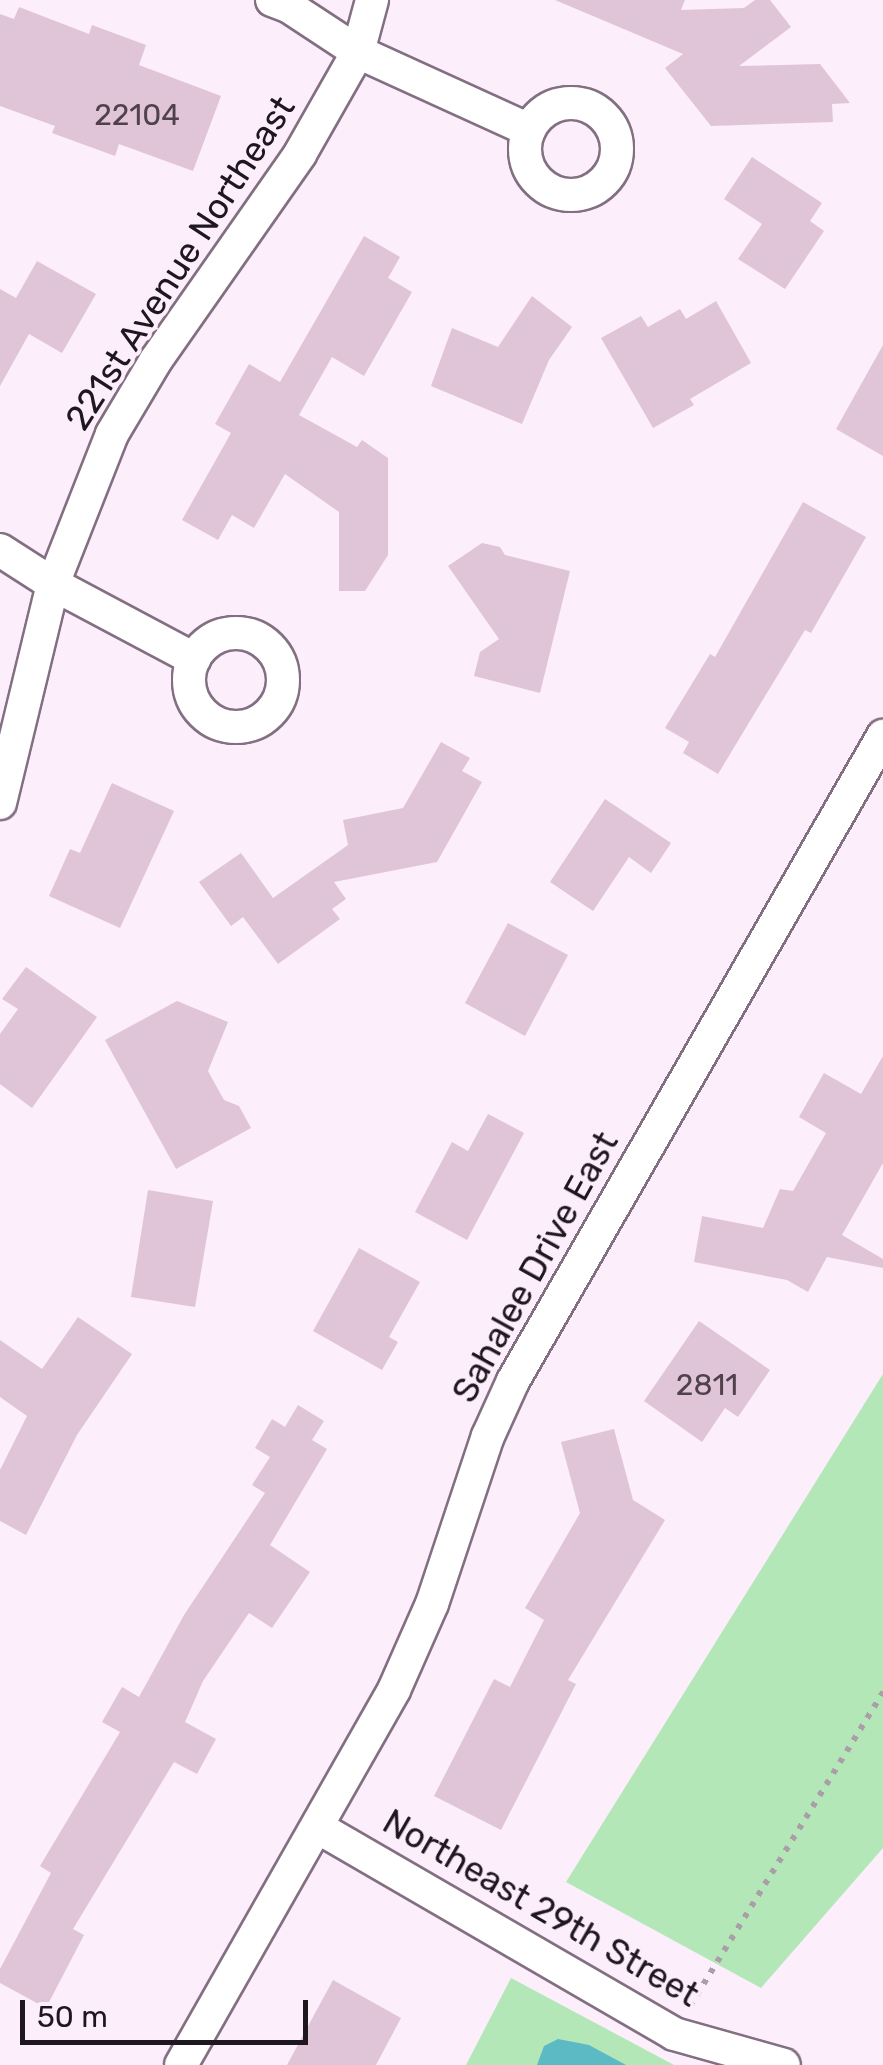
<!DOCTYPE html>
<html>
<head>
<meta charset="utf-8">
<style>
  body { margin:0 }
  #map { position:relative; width:883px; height:2065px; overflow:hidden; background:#fceefb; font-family:Rubik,sans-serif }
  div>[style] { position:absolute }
  .green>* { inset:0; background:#b3e7b7 }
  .water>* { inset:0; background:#5cbac4 }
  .building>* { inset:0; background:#e0c5d8 }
  .path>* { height:6px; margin-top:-3px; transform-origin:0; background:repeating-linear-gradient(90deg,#aa9ea9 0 5px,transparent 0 13px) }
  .roads { filter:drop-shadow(2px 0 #836f82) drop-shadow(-2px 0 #836f82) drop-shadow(0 2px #836f82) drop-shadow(0 -2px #836f82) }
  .minor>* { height:32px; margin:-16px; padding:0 16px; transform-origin:16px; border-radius:16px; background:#fff }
  .minor>.ring { margin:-16px; padding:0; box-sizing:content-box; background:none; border:32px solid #fff; border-radius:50% }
  span { translate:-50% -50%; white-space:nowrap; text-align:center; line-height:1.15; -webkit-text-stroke:8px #fceefb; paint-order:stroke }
  .number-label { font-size:30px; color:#4f424d }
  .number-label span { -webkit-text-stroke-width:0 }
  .street-label { font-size:35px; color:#1f171f }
  .scale { position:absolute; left:20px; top:2000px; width:288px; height:45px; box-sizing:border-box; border:5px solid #1f171f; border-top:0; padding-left:12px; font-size:30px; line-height:35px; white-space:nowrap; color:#1f171f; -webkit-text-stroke:8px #fceefb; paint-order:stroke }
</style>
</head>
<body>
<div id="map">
  <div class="green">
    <i style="clip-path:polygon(883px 1374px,883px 1848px,761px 1988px,566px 1882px)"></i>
    <i style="clip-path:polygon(511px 1978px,674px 2065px,466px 2065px)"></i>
  </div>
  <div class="water">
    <i style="clip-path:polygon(558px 2039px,589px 2045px,626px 2065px,537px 2065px,544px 2046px)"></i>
  </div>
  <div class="building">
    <i style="clip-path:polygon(555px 0,685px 0,681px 10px,744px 8px,755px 0,770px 0,791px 27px,739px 66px,820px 64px,850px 103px,832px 104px,833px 122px,711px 126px,665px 68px,683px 54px)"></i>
    <i style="clip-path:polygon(19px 7px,89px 34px,92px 25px,146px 45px,139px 65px,221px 96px,193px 171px,119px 144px,115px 156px,52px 133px,55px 126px,0 106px,0 14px,14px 19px)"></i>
    <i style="clip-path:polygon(752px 157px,822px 203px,810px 221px,824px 231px,785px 289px,738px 259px,762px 224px,724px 199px)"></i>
    <i style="clip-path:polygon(364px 236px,400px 257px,388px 278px,412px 292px,364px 376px,332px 357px,299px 415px,357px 447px,362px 440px,388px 458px,388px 555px,365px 591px,339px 591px,339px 512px,285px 474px,254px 528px,232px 515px,218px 540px,182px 520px,231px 433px,215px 424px,249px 364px,280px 382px)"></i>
    <i style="clip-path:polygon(37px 261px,96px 294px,62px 353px,29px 334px,0 386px,0 289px,16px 298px)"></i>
    <i style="clip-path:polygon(532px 296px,572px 327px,549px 360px,522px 424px,431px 386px,452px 328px,498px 347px)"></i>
    <i style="clip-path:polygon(716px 301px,751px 363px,690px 399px,694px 405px,653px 428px,601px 338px,641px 316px,648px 327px,680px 309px,686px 319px)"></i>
    <i style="clip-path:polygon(883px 345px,883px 456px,836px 429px)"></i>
    <i style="clip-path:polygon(803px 502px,866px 537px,811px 633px,805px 630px,718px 774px,683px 753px,689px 742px,665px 728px,710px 654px,715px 657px)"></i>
    <i style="clip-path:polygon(482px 543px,500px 547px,505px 555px,570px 571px,540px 693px,474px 676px,480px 652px,499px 639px,448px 566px)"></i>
    <i style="clip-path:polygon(441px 742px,470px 758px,462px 771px,482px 782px,437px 862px,334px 882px,346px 899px,332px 909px,340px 919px,278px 964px,243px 917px,231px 926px,199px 882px,241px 853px,273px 898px,348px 845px,343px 820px,403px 808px)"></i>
    <i style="clip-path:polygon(112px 783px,174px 811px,120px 928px,49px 896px,70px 849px,80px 853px)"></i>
    <i style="clip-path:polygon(605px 799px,671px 843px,651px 873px,629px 857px,593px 911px,550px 882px)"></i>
    <i style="clip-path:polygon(508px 923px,568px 955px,525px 1036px,465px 1003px)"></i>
    <i style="clip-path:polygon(26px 967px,97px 1017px,32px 1108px,0 1084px,0 1034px,18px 1009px,2px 999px)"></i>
    <i style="clip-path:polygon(177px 1001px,228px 1022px,208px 1071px,224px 1100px,239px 1106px,251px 1128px,176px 1169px,105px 1040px)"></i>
    <i style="clip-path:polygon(883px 1056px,883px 1163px,842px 1235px,883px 1259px,883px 1268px,827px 1257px,808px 1292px,787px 1280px,694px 1262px,702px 1216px,763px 1228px,780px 1189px,793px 1191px,826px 1133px,799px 1117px,824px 1073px,861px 1094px)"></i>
    <i style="clip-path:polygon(488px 1114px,524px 1133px,467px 1240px,415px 1212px,452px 1142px,468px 1151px)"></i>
    <i style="clip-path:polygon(148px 1190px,213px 1201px,195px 1307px,131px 1297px)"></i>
    <i style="clip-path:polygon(359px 1248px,420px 1282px,389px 1337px,398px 1342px,382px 1370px,313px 1331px)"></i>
    <i style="clip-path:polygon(78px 1317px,132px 1354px,77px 1435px,26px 1535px,0 1521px,0 1470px,27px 1416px,0 1397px,0 1340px,42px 1369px)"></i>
    <i style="clip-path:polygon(699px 1321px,770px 1370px,738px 1417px,725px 1408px,702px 1442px,644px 1401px)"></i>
    <i style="clip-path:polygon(298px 1405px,324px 1421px,312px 1440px,327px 1449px,270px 1545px,310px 1572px,272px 1628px,249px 1613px,203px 1681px,185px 1722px,216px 1739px,197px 1774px,174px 1762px,73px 1929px,84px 1935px,46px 2008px,0 1983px,0 1969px,51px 1873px,40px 1866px,120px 1732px,102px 1722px,122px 1687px,139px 1697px,184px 1615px,265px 1493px,252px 1485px,270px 1457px,255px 1448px,272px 1419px,285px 1427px)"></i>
    <i style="clip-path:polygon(614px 1429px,633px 1500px,665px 1520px,568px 1680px,576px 1684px,501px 1830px,434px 1796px,494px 1679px,510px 1687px,544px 1620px,525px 1608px,580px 1513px,561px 1442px)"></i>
    <i style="clip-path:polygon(333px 1980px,401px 2018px,376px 2065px,287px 2065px)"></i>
  </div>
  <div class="path">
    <i style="left:690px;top:2006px;width:369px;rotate:-58.4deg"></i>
  </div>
  <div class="roads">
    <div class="minor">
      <i style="left:272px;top:0;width:17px;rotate:21deg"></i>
      <i style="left:288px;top:6px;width:84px;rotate:33.3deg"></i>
      <i style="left:358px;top:52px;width:188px;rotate:24.5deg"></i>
      <i class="ring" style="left:525px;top:103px;width:60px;height:60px"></i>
      <i style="left:0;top:550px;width:63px;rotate:32.7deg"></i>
      <i style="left:53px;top:584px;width:160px;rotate:28deg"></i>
      <i class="ring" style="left:189px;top:633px;width:62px;height:62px"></i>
      <i style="left:0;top:803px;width:225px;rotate:-76.4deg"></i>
      <i style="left:53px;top:584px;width:161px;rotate:-68.5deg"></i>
      <i style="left:112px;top:434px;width:86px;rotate:-59.3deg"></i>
      <i style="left:156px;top:360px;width:251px;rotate:-55deg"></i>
      <i style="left:300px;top:154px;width:117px;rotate:-60.4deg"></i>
      <i style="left:358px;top:52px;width:54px;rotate:-74.9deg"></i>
      <i style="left:319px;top:1828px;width:410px;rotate:30.1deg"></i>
      <i style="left:674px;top:2034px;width:114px;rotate:15.7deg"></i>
      <i style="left:181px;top:2065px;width:431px;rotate:-60.4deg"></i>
      <i style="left:394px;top:1690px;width:94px;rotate:-66.2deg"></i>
      <i style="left:432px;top:1604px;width:177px;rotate:-71.6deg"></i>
      <i style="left:488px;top:1436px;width:60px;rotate:-65.6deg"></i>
      <i style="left:513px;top:1381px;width:744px;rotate:-60.16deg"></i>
    </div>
  </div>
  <div class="number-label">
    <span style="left:137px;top:115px">22104</span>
    <span style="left:707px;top:1385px">2811</span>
  </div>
  <div class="street-label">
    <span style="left:180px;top:263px;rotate:-57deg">221st Avenue Northeast</span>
    <span style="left:535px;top:1267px;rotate:-61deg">Sahalee Drive East</span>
    <span style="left:541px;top:1908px;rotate:30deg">Northeast 29th Street</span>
  </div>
  <div class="scale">50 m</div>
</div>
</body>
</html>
